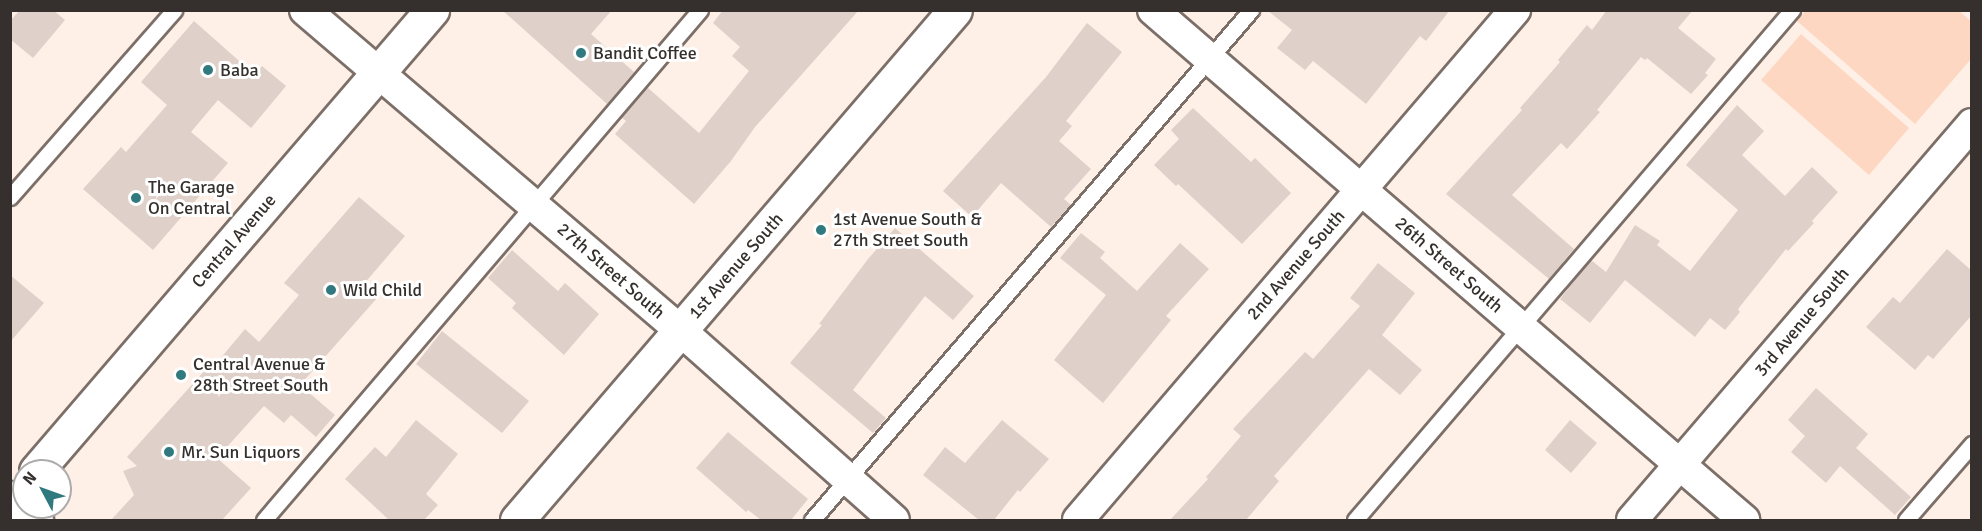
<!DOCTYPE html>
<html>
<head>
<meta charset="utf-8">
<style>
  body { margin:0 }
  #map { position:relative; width:1982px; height:531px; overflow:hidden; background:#fef0e7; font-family:Signika,sans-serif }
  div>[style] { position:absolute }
  .green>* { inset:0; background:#fdd7c1 }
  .building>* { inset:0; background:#dfd1c9 }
  .roads { filter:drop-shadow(2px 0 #7c6f68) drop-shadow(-2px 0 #7c6f68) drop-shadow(0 2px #7c6f68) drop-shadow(0 -2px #7c6f68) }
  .lane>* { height:15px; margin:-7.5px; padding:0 7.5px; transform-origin:7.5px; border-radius:7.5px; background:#fff }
  .street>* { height:30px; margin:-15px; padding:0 15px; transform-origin:15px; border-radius:15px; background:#fff }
  .secondary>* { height:33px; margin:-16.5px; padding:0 16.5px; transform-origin:16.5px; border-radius:16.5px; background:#fff }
  .primary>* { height:33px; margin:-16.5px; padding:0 16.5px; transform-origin:16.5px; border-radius:16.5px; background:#fff }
  .dots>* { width:16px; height:16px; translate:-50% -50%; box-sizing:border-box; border:3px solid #fff; border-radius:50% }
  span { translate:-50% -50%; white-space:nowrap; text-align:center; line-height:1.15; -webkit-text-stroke:6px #fff; paint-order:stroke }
  .poi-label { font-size:18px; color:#35302d }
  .left { translate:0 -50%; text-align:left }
  .street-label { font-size:18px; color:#35302d }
  .frame { position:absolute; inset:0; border:12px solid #35302d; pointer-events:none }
  .north { position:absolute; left:12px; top:459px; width:60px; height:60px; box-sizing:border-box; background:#fff; border:2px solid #aeacab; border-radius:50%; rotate:311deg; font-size:16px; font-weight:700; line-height:24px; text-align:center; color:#35302d }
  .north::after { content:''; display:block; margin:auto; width:21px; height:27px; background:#30797e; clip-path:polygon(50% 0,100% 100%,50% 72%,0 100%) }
</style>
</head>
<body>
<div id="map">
  <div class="green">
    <i style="clip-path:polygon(1806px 10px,1959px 11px,1971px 21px,1971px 59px,1915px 124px,1797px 21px)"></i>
    <i style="clip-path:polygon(1801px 34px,1909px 128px,1869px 175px,1761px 80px)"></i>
  </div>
  <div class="building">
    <i style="clip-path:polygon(20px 10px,53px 10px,65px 20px,33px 58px,10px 39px,10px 21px)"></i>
    <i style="clip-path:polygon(502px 10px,612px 10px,591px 34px,634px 72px,607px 104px)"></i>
    <i style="clip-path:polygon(723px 10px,859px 10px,755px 127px,731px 161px,694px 204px,615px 134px,626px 121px,621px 117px,647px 87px,699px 133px,749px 71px,732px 56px,740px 47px,713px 23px)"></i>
    <i style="clip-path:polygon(1267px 10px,1450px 10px,1426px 41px,1420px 36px,1366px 104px,1313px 61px,1305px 70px,1277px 48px,1292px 30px)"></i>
    <i style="clip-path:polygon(1607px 10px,1693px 10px,1678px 28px,1716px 59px,1705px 73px,1708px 75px,1691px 94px,1647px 58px,1645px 60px,1641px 57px,1597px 110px,1600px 112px,1567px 149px,1561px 143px,1512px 195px,1574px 249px,1549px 279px,1446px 194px,1522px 110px,1520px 108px,1560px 62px,1558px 60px,1587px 25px,1592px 30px)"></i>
    <i style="clip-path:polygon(194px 21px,255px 75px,262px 66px,286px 86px,251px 128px,218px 100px,191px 132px,228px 163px,153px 250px,83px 189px,121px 147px,126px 152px,167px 105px,141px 82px)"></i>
    <i style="clip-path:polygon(1087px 23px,1122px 52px,1066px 121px,1072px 126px,1059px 141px,1091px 169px,1064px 199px,1071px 205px,1051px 227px,1001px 183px,972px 217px,943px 191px,1046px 77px)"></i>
    <i style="clip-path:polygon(1737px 105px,1764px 131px,1742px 155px,1785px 196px,1812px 167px,1838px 192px,1812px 221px,1814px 223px,1788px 251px,1786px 249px,1738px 309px,1740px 312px,1725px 330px,1710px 318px,1695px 337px,1625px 280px,1590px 323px,1560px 299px,1589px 262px,1591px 260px,1606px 272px,1635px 225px,1660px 241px,1657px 245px,1690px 271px,1738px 210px,1686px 165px)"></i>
    <i style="clip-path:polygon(1193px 108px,1251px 162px,1255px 158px,1291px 193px,1242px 244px,1178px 184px,1176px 186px,1154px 165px,1179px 139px,1171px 130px)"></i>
    <i style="clip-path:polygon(359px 197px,405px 236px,363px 285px,378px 297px,300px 385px,335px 415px,316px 437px,291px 415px,284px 423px,264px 406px,217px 458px,251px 488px,222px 520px,111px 520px,134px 495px,123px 471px,137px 466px,127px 457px,206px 369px,209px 372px,245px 329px,259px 342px,299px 295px,284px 283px)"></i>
    <i style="clip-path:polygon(895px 228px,974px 296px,953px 320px,925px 296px,853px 390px,886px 418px,873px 433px,790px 363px,822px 325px,819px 324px,868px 259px)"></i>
    <i style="clip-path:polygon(1081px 233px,1105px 252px,1100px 258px,1137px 291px,1180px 243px,1209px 269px,1166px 316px,1171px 320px,1103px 403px,1054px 360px,1106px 295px,1060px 258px)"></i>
    <i style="clip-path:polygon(1947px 249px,1971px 270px,1971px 316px,1933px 359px,1928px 355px,1915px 370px,1866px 327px,1893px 297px,1900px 303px)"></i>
    <i style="clip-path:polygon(512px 250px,558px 291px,565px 283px,599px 314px,564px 355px,512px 308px,516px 303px,488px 278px)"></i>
    <i style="clip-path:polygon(1378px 263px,1415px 293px,1382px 335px,1422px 370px,1400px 395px,1369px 369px,1274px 476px,1279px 481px,1246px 520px,1170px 520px,1208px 479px,1206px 477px,1241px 436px,1233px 429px,1305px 352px,1313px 359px,1360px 306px,1350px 298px)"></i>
    <i style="clip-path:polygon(10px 275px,44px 303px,10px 342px)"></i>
    <i style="clip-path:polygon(442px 331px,529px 401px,502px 433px,416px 364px)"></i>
    <i style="clip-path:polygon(1816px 388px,1868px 434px,1856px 448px,1911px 497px,1895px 515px,1840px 466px,1826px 483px,1791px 452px,1805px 436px,1788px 420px)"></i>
    <i style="clip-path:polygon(416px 420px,458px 454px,426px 494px,438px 505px,424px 520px,389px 520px,345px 479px,375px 447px,386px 457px)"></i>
    <i style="clip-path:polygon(1002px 420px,1049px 459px,1020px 492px,1018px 490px,994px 520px,979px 520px,923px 475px,945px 447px,965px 463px)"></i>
    <i style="clip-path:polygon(1570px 420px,1597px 443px,1571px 473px,1545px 450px)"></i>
    <i style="clip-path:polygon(728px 432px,808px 499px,791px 520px,761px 520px,748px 510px,746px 512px,696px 468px)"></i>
  </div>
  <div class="roads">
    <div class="lane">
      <i style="left:10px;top:197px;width:249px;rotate:-48.7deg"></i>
      <i style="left:264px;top:520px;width:671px;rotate:-49.47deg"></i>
      <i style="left:812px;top:520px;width:673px;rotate:-49.28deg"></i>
      <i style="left:1355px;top:520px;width:672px;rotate:-49.41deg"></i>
      <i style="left:1906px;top:520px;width:101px;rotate:-49deg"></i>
    </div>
    <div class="street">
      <i style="left:305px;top:10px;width:493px;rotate:40.5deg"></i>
      <i style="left:680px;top:330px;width:286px;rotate:41.6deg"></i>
      <i style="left:1153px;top:10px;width:781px;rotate:40.79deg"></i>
      <i style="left:1078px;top:520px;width:672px;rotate:-49.41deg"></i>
      <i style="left:1632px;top:520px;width:522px;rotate:-49.35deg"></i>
    </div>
    <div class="secondary">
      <i style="left:36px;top:471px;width:608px;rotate:-49.34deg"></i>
      <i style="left:10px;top:498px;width:34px;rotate:40deg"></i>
    </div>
    <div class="primary">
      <i style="left:517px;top:520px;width:672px;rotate:-49.34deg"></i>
    </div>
  </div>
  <div class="dots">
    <i style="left:581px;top:53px;background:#30797e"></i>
    <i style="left:208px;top:70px;background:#30797e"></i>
    <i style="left:136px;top:198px;background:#30797e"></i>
    <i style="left:821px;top:230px;background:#30797e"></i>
    <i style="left:331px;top:290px;background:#30797e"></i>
    <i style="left:181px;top:375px;background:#30797e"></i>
    <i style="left:169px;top:452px;background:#30797e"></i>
  </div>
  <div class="poi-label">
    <span class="left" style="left:593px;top:53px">Bandit Coffee</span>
    <span class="left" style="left:220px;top:70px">Baba</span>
    <span class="left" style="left:148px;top:198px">The Garage<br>On Central</span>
    <span class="left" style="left:833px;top:230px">1st Avenue South &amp;<br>27th Street South</span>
    <span class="left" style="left:343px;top:290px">Wild Child</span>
    <span class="left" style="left:193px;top:375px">Central Avenue &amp;<br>28th Street South</span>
    <span class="left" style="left:181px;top:452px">Mr. Sun Liquors</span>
  </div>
  <div class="street-label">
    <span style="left:234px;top:241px;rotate:-49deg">Central Avenue</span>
    <span style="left:1296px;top:265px;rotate:-49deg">2nd Avenue South</span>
    <span style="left:1449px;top:265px;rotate:41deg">26th Street South</span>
    <span style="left:736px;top:266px;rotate:-49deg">1st Avenue South</span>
    <span style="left:611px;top:271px;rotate:41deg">27th Street South</span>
    <span style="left:1802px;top:322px;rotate:-50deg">3rd Avenue South</span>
  </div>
  <div class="frame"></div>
  <div class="north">N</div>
</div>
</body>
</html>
